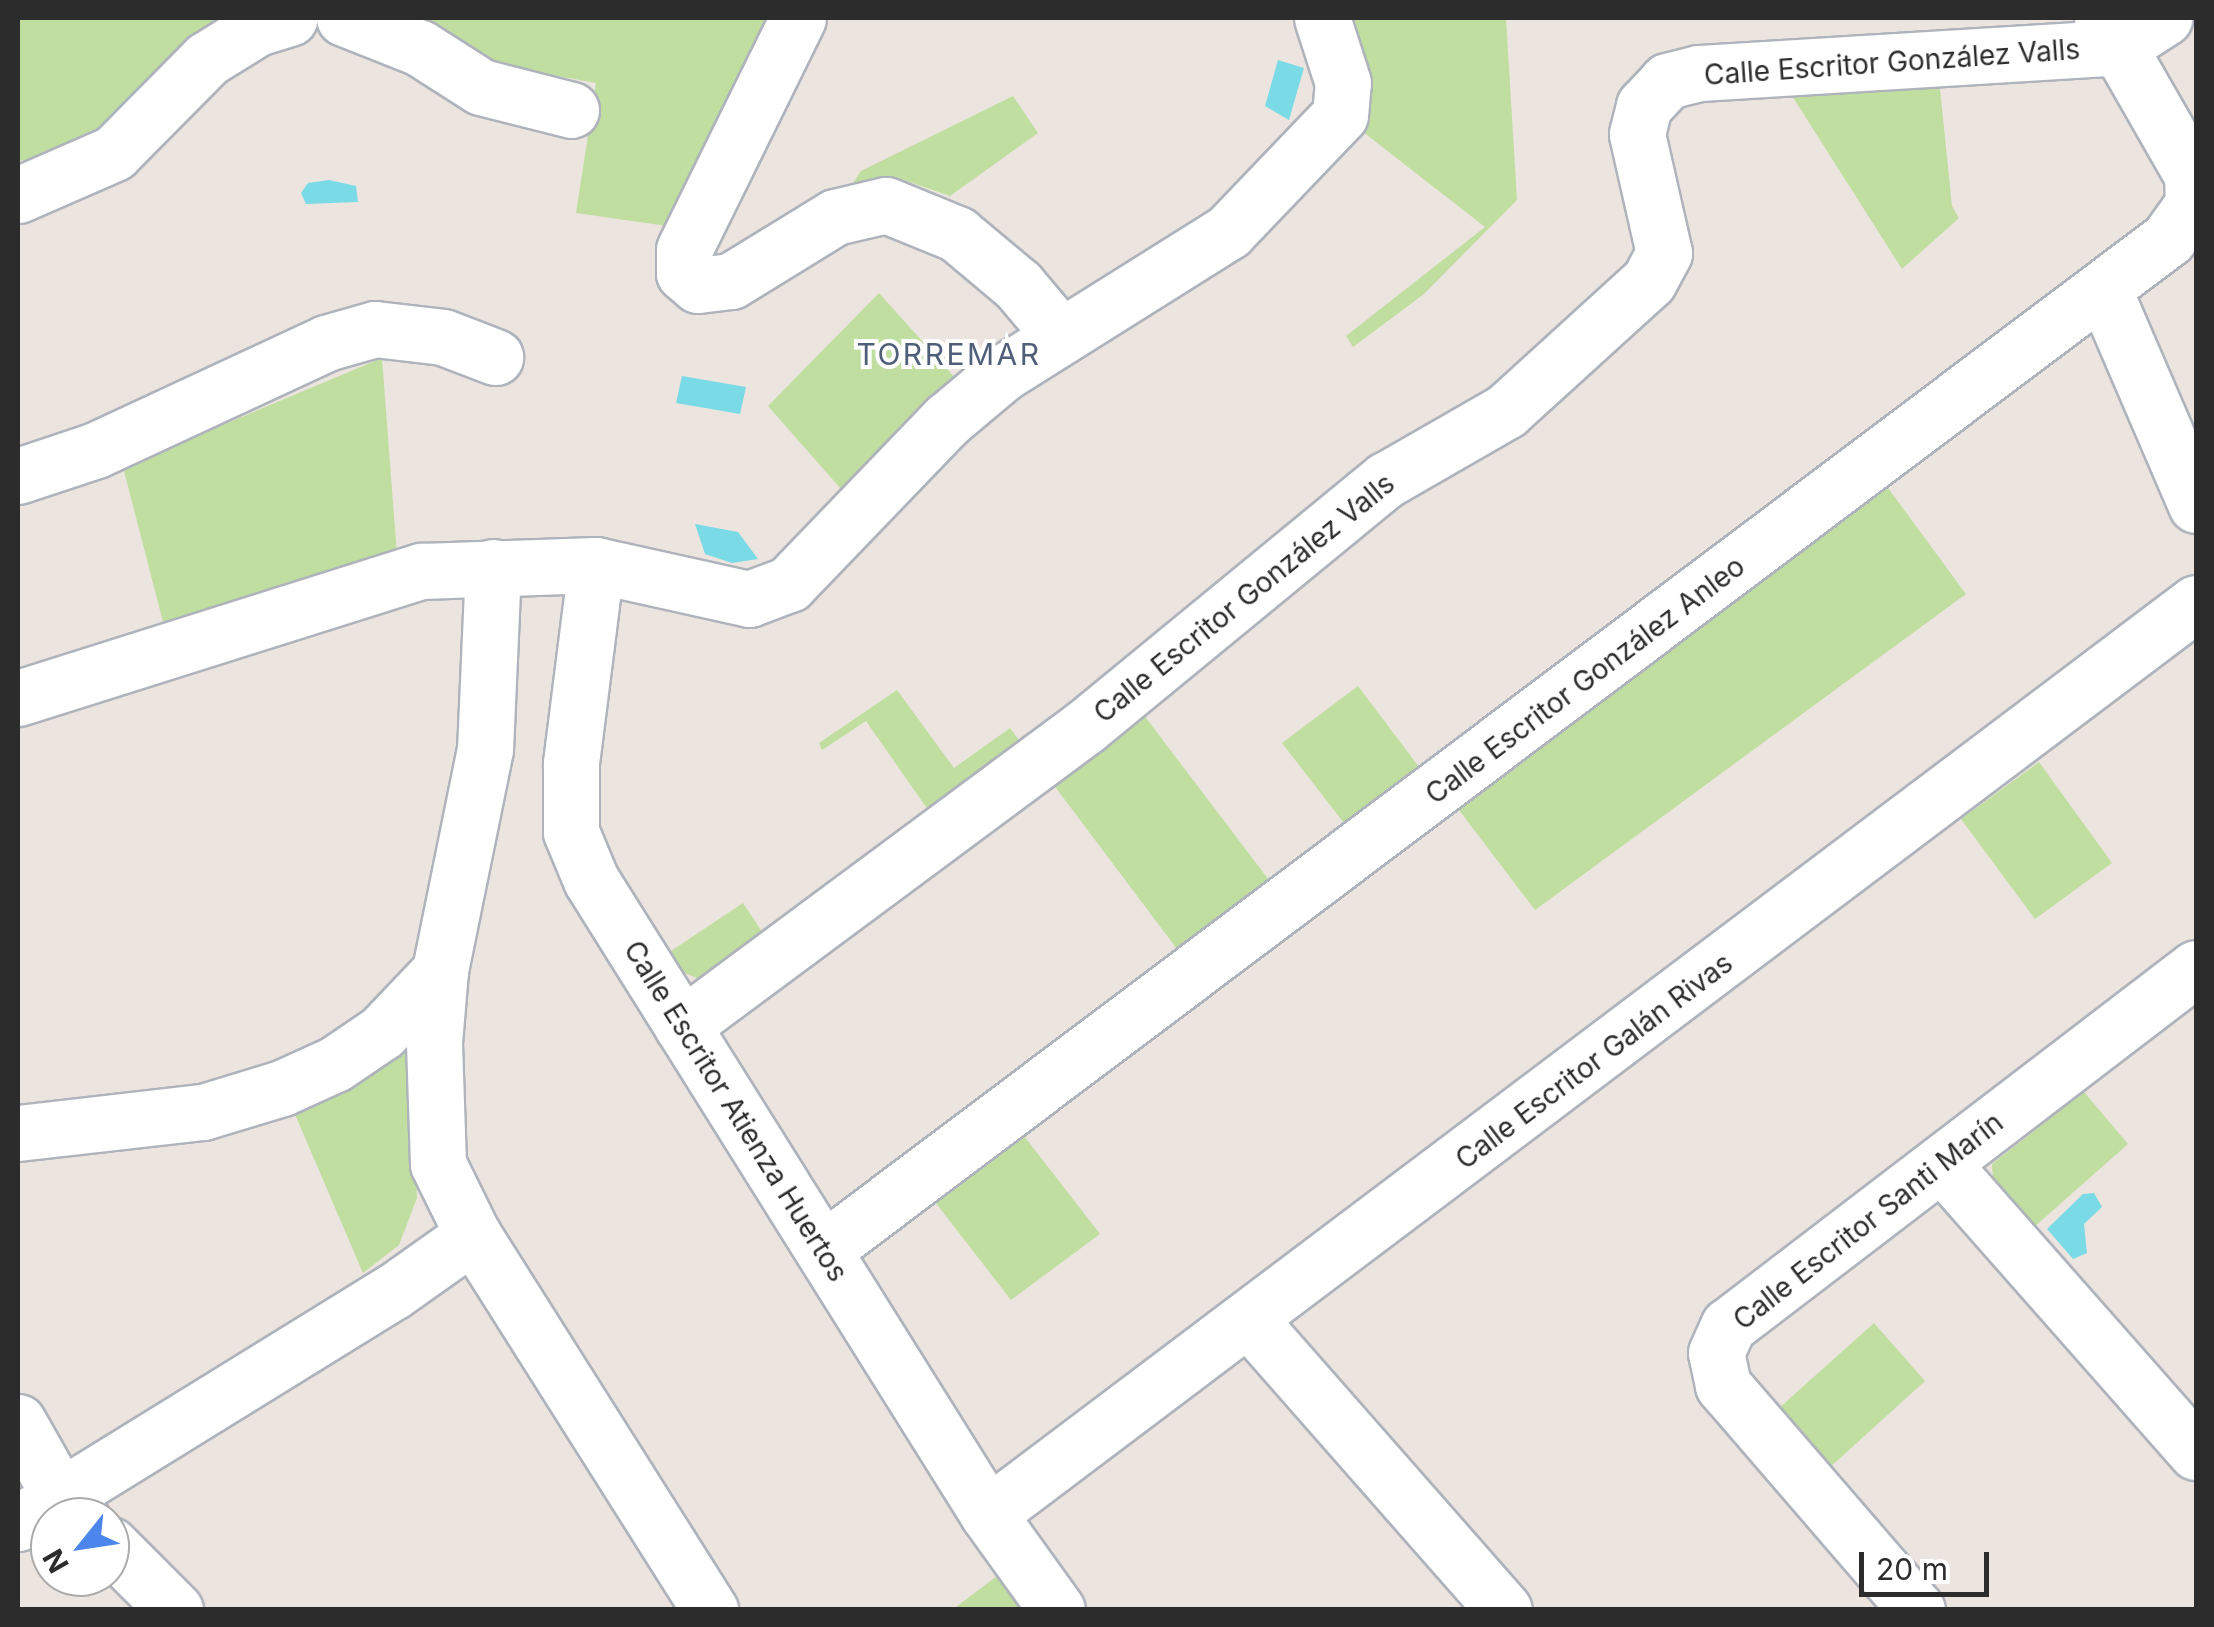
<!DOCTYPE html>
<html>
<head>
<meta charset="utf-8">
<style>
  body { margin:0 }
  #map { position:relative; width:2214px; height:1627px; overflow:hidden; background:#ece4df; font-family:Inter,sans-serif }
  div>[style] { position:absolute }
  .green>* { inset:0; background:#c0dea0 }
  .water>* { inset:0; background:#7adbe6 }
  .roads { filter:drop-shadow(2px 0 #afb3bb) drop-shadow(-2px 0 #afb3bb) drop-shadow(0 2px #afb3bb) drop-shadow(0 -2px #afb3bb) }
  .minor>* { height:55px; margin:-27.5px; padding:0 27.5px; transform-origin:27.5px; border-radius:27.5px; background:#fff }
  span { translate:-50% -50%; white-space:nowrap; text-align:center; line-height:1.15; -webkit-text-stroke:8px #fff; paint-order:stroke }
  .street-label { font-size:28px; color:#2c2c2c }
  .neighbourhood-label { font-size:30px; color:#4f5e79; letter-spacing:2.5px }
  .frame { position:absolute; inset:0; border:20px solid #2c2c2c; pointer-events:none }
  .north { position:absolute; left:30px; top:1497px; width:100px; height:100px; box-sizing:border-box; background:#fff; border:2px solid #ababab; border-radius:50%; rotate:240deg; font-size:28px; font-weight:700; line-height:40px; text-align:center; color:#2c2c2c }
  .north::after { content:''; display:block; margin:auto; width:35px; height:45px; background:#4c85ec; clip-path:polygon(50% 0,100% 100%,50% 72%,0 100%) }
  .scale { position:absolute; left:1859px; top:1552px; width:130px; height:45px; box-sizing:border-box; border:5px solid #2c2c2c; border-top:0; padding-left:12px; font-size:30px; line-height:35px; white-space:nowrap; color:#2c2c2c; -webkit-text-stroke:8px #fff; paint-order:stroke }
</style>
</head>
<body>
<div id="map">
  <div class="green">
    <i style="clip-path:polygon(18px 18px,222px 18px,129px 111px,74px 151px,18px 161px)"></i>
    <i style="clip-path:polygon(412px 18px,774px 18px,667px 226px,576px 213px,596px 83px,483px 62px)"></i>
    <i style="clip-path:polygon(1346px 18px,1506px 18px,1517px 200px,1424px 294px,1353px 347px,1346px 336px,1485px 227px,1358px 128px)"></i>
    <i style="clip-path:polygon(1939px 79px,1952px 206px,1959px 218px,1902px 269px,1787px 88px)"></i>
    <i style="clip-path:polygon(1013px 96px,1038px 133px,950px 196px,895px 177px,853px 183px,861px 171px)"></i>
    <i style="clip-path:polygon(879px 293px,958px 381px,848px 497px,768px 406px)"></i>
    <i style="clip-path:polygon(382px 358px,397px 555px,163px 622px,123px 467px)"></i>
    <i style="clip-path:polygon(1888px 488px,1966px 594px,1535px 910px,1459px 810px)"></i>
    <i style="clip-path:polygon(1358px 686px,1422px 771px,1347px 827px,1282px 743px)"></i>
    <i style="clip-path:polygon(897px 690px,954px 768px,1010px 728px,1025px 748px,933px 817px,866px 721px,822px 750px,819px 743px)"></i>
    <i style="clip-path:polygon(1143px 714px,1272px 884px,1180px 953px,1053px 784px)"></i>
    <i style="clip-path:polygon(2039px 762px,2112px 863px,2035px 919px,1961px 819px)"></i>
    <i style="clip-path:polygon(743px 903px,766px 938px,703px 980px,684px 973px,671px 951px)"></i>
    <i style="clip-path:polygon(403px 1052px,410px 1058px,417px 1198px,399px 1245px,363px 1273px,294px 1112px)"></i>
    <i style="clip-path:polygon(2084px 1092px,2128px 1144px,2033px 1228px,1993px 1180px,1992px 1164px)"></i>
    <i style="clip-path:polygon(1024px 1136px,1100px 1234px,1011px 1300px,935px 1202px)"></i>
    <i style="clip-path:polygon(1874px 1323px,1925px 1381px,1828px 1469px,1777px 1410px)"></i>
    <i style="clip-path:polygon(1001px 1573px,1027px 1610px,952px 1610px)"></i>
  </div>
  <div class="water">
    <i style="clip-path:polygon(1278px 60px,1304px 68px,1289px 120px,1265px 106px)"></i>
    <i style="clip-path:polygon(329px 180px,356px 186px,358px 202px,306px 204px,301px 193px,308px 183px)"></i>
    <i style="clip-path:polygon(682px 376px,746px 387px,740px 414px,676px 403px)"></i>
    <i style="clip-path:polygon(695px 524px,738px 532px,758px 559px,732px 563px,705px 554px)"></i>
    <i style="clip-path:polygon(2094px 1193px,2102px 1207px,2084px 1224px,2087px 1253px,2073px 1259px,2047px 1229px,2083px 1194px)"></i>
  </div>
  <div class="roads">
    <div class="minor">
      <i style="left:344px;top:18px;width:82px;rotate:21.5deg"></i>
      <i style="left:420px;top:48px;width:72px;rotate:32.6deg"></i>
      <i style="left:481px;top:87px;width:93px;rotate:14.3deg"></i>
      <i style="left:798px;top:18px;width:258px;rotate:116.2deg"></i>
      <i style="left:684px;top:250px;width:23px;rotate:90deg"></i>
      <i style="left:684px;top:273px;width:18px;rotate:41deg"></i>
      <i style="left:698px;top:285px;width:33px;rotate:-7deg"></i>
      <i style="left:731px;top:281px;width:122px;rotate:-31.6deg"></i>
      <i style="left:835px;top:217px;width:52px;rotate:-13.2deg"></i>
      <i style="left:886px;top:205px;width:77px;rotate:22.2deg"></i>
      <i style="left:957px;top:234px;width:80px;rotate:39.9deg"></i>
      <i style="left:1018px;top:285px;width:67px;rotate:49.9deg"></i>
      <i style="left:18px;top:195px;width:105px;rotate:-23.6deg"></i>
      <i style="left:114px;top:153px;width:132px;rotate:-45.3deg"></i>
      <i style="left:207px;top:59px;width:59px;rotate:-31.8deg"></i>
      <i style="left:257px;top:28px;width:34px;rotate:-17deg"></i>
      <i style="left:2104px;top:291px;width:233px;rotate:66.7deg"></i>
      <i style="left:18px;top:476px;width:82px;rotate:-18.4deg"></i>
      <i style="left:96px;top:450px;width:254px;rotate:-24.9deg"></i>
      <i style="left:326px;top:343px;width:51px;rotate:-15.9deg"></i>
      <i style="left:375px;top:329px;width:68px;rotate:6.7deg"></i>
      <i style="left:443px;top:337px;width:56px;rotate:21deg"></i>
      <i style="left:596px;top:565px;width:201px;rotate:97.2deg"></i>
      <i style="left:571px;top:764px;width:68px;rotate:90deg"></i>
      <i style="left:571px;top:832px;width:52px;rotate:67.4deg"></i>
      <i style="left:591px;top:880px;width:748px;rotate:57.95deg"></i>
      <i style="left:988px;top:1514px;width:118px;rotate:54.3deg"></i>
      <i style="left:493px;top:567px;width:182px;rotate:92.5deg"></i>
      <i style="left:485px;top:749px;width:227px;rotate:101.5deg"></i>
      <i style="left:440px;top:971px;width:72px;rotate:94.8deg"></i>
      <i style="left:434px;top:1043px;width:121px;rotate:88.1deg"></i>
      <i style="left:438px;top:1164px;width:79px;rotate:63.8deg"></i>
      <i style="left:473px;top:1235px;width:444px;rotate:57.7deg"></i>
      <i style="left:18px;top:698px;width:423px;rotate:-17.5deg"></i>
      <i style="left:421px;top:571px;width:175px;rotate:-2deg"></i>
      <i style="left:596px;top:565px;width:157px;rotate:12.5deg"></i>
      <i style="left:749px;top:599px;width:43px;rotate:-20.6deg"></i>
      <i style="left:789px;top:584px;width:228px;rotate:-46.1deg"></i>
      <i style="left:947px;top:420px;width:73px;rotate:-40deg"></i>
      <i style="left:1003px;top:373px;width:266px;rotate:-32.1deg"></i>
      <i style="left:1228px;top:232px;width:162px;rotate:-46.3deg"></i>
      <i style="left:1340px;top:115px;width:32px;rotate:-85deg"></i>
      <i style="left:1343px;top:83px;width:68px;rotate:-107.9deg"></i>
      <i style="left:682px;top:1026px;width:503px;rotate:-36.6deg"></i>
      <i style="left:1086px;top:726px;width:388px;rotate:-39.4deg"></i>
      <i style="left:1386px;top:480px;width:138px;rotate:-29.9deg"></i>
      <i style="left:1506px;top:411px;width:193px;rotate:-42.3deg"></i>
      <i style="left:1649px;top:281px;width:32px;rotate:-62deg"></i>
      <i style="left:1664px;top:253px;width:122px;rotate:-102.8deg"></i>
      <i style="left:1637px;top:134px;width:29px;rotate:-76deg"></i>
      <i style="left:1644px;top:106px;width:34px;rotate:-47deg"></i>
      <i style="left:1667px;top:81px;width:33px;rotate:-14deg"></i>
      <i style="left:1699px;top:73px;width:421px;rotate:-3.5deg"></i>
      <i style="left:2119px;top:47px;width:54px;rotate:-32.8deg"></i>
      <i style="left:18px;top:1133px;width:186px;rotate:-6.5deg"></i>
      <i style="left:203px;top:1112px;width:83px;rotate:-16.9deg"></i>
      <i style="left:282px;top:1088px;width:58px;rotate:-24.4deg"></i>
      <i style="left:335px;top:1064px;width:57px;rotate:-34.2deg"></i>
      <i style="left:382px;top:1032px;width:84px;rotate:-46.4deg"></i>
      <i style="left:1942px;top:1164px;width:384px;rotate:48.6deg"></i>
      <i style="left:823px;top:1250px;width:1683px;rotate:-36.93deg"></i>
      <i style="left:2168px;top:239px;width:43px;rotate:-54.5deg"></i>
      <i style="left:2193px;top:204px;width:29px;rotate:-92deg"></i>
      <i style="left:2192px;top:175px;width:181px;rotate:-119.8deg"></i>
      <i style="left:1251px;top:1322px;width:383px;rotate:48.7deg"></i>
      <i style="left:18px;top:1422px;width:87px;rotate:60.5deg"></i>
      <i style="left:61px;top:1498px;width:28px;rotate:44deg"></i>
      <i style="left:988px;top:1514px;width:1513px;rotate:-37.02deg"></i>
      <i style="left:18px;top:1523px;width:442px;rotate:-31.7deg"></i>
      <i style="left:394px;top:1291px;width:97px;rotate:-35.3deg"></i>
      <i style="left:110px;top:1545px;width:92px;rotate:45deg"></i>
      <i style="left:1917px;top:1610px;width:297px;rotate:-130.8deg"></i>
      <i style="left:1723px;top:1385px;width:33px;rotate:-102deg"></i>
      <i style="left:1716px;top:1353px;width:30px;rotate:-66deg"></i>
      <i style="left:1728px;top:1326px;width:589px;rotate:-37.41deg"></i>
    </div>
  </div>
  <div class="street-label">
    <span style="left:1892px;top:62px;rotate:-4deg">Calle Escritor González Valls</span>
    <span style="left:1244px;top:598px;rotate:-39deg">Calle Escritor González Valls</span>
    <span style="left:1585px;top:680px;rotate:-37deg">Calle Escritor González Anleo</span>
    <span style="left:1594px;top:1061px;rotate:-37deg">Calle Escritor Galán Rivas</span>
    <span style="left:736px;top:1111px;rotate:58deg">Calle Escritor Atienza Huertos</span>
    <span style="left:1868px;top:1221px;rotate:-38deg">Calle Escritor Santi Marín</span>
  </div>
  <div class="neighbourhood-label">
    <span style="left:949px;top:354px">TORREMAR</span>
  </div>
  <div class="frame"></div>
  <div class="north">N</div>
  <div class="scale">20 m</div>
</div>
</body>
</html>
